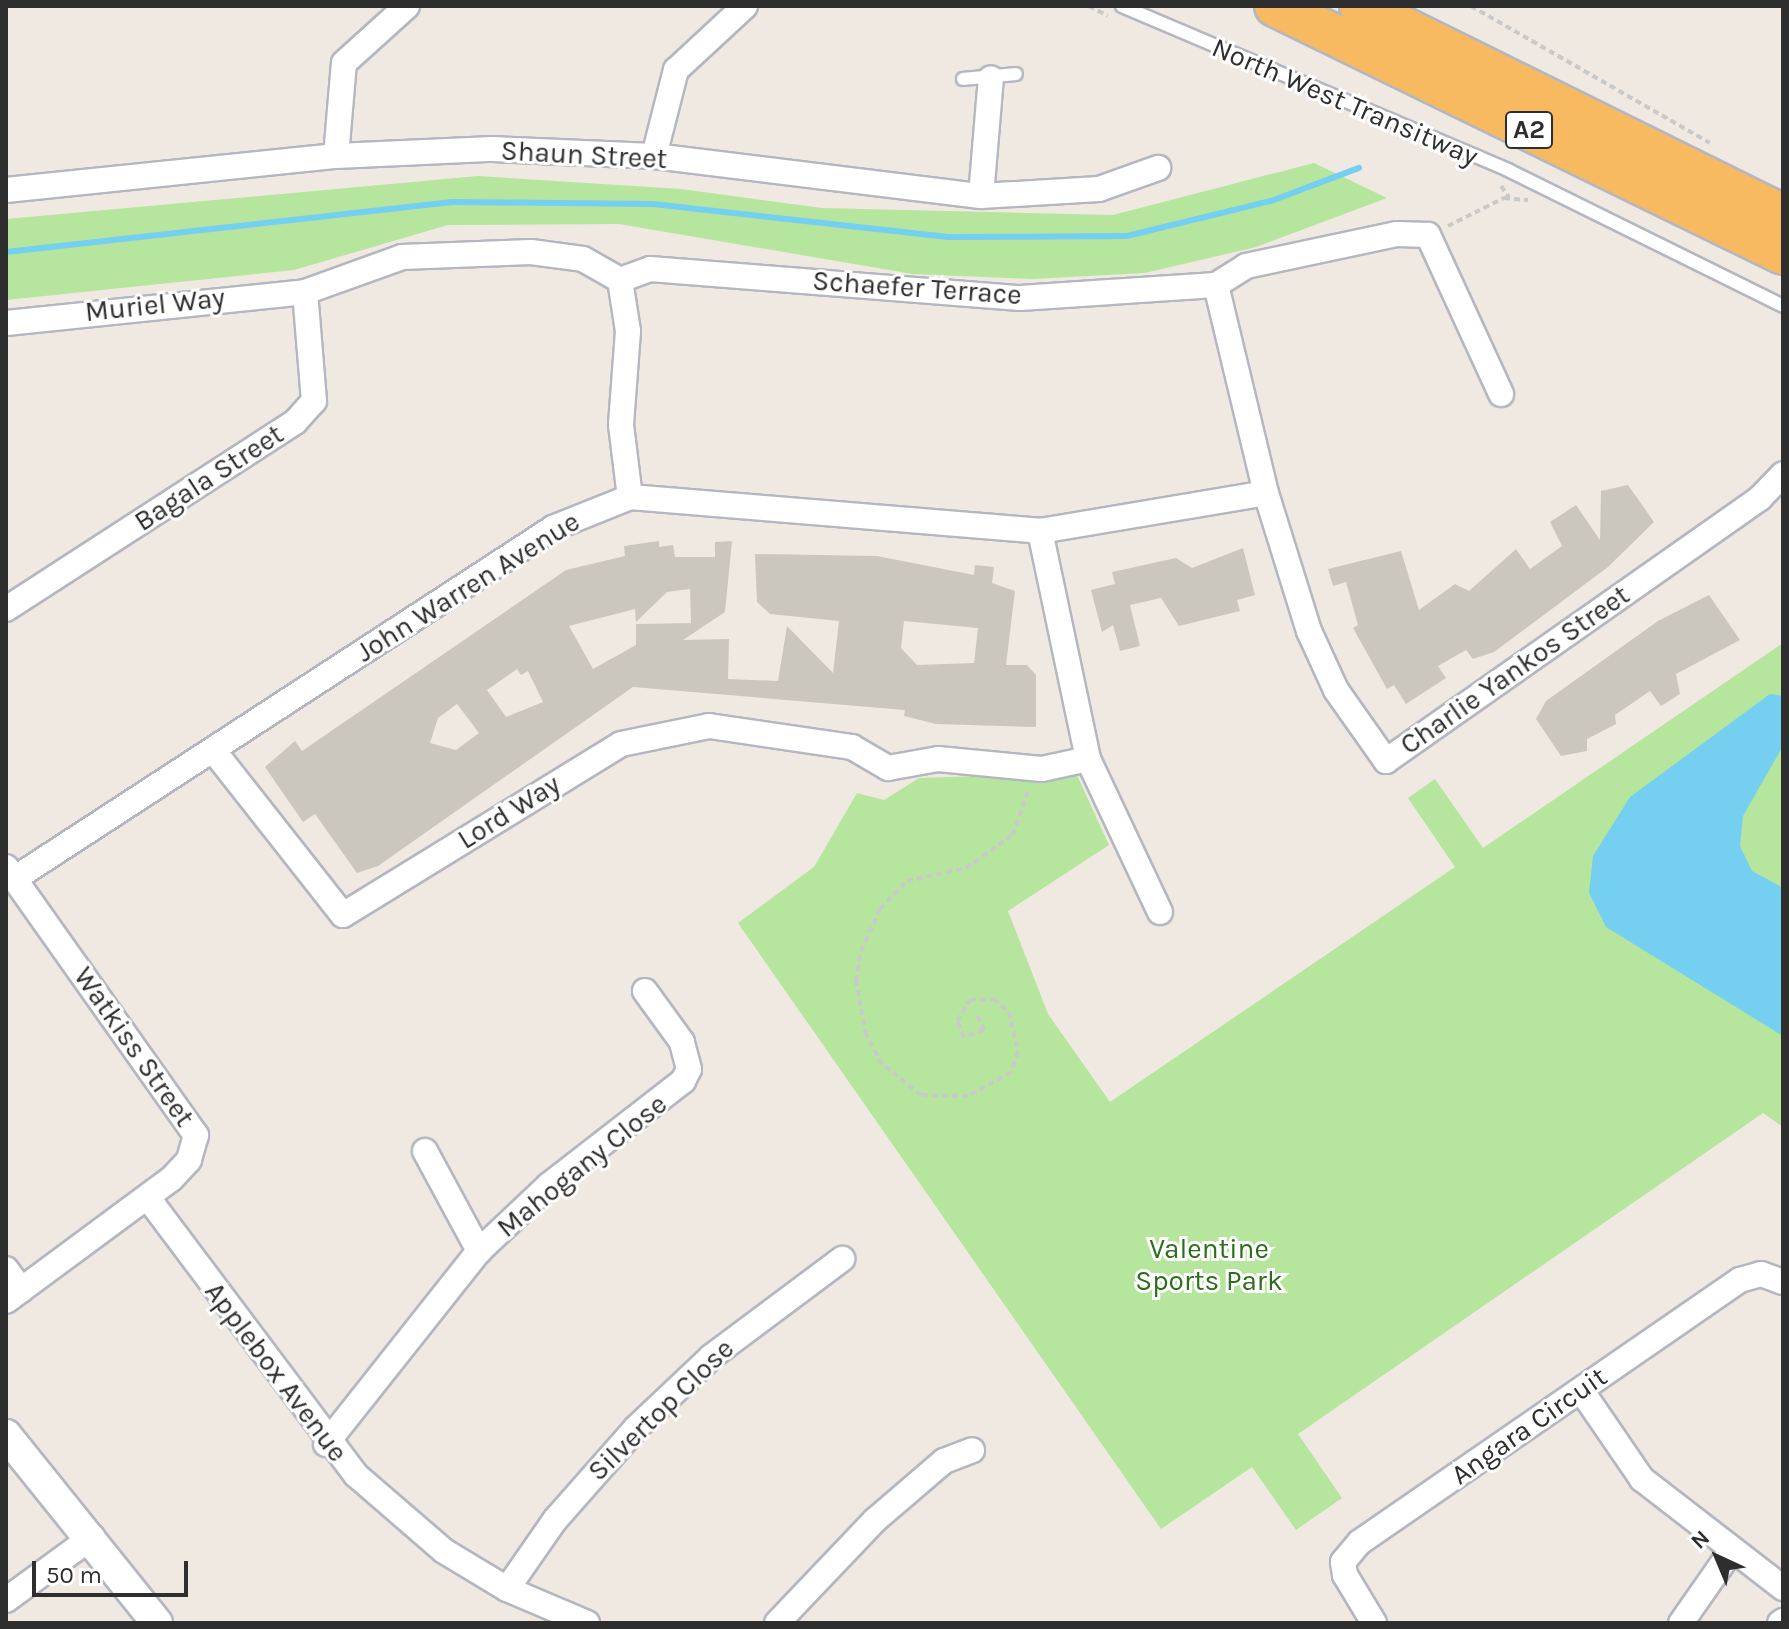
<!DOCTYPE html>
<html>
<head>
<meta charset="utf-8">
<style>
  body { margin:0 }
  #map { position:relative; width:1789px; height:1629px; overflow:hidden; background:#efe9e1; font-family:Karla,sans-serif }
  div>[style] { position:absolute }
  .green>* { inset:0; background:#b6e59e }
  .water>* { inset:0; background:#75cff0 }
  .stream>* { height:6px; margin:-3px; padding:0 3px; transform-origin:3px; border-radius:3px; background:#75cff0 }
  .building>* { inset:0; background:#cbc7bf }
  .path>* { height:4px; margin-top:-2px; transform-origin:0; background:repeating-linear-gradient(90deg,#c9c9c9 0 6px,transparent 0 10px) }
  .roads { filter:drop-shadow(2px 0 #b4b7c1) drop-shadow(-2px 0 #b4b7c1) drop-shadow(0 2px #b4b7c1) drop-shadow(0 -2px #b4b7c1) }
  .service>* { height:12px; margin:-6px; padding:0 6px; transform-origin:6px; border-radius:6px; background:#fff }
  .minor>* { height:24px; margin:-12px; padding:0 12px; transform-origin:12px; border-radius:12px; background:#fff }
  .tertiary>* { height:30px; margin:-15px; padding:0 15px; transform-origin:15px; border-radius:15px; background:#fff }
  .trunk>* { height:40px; margin:-20px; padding:0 20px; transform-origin:20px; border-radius:20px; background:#f8ba60 }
  span { translate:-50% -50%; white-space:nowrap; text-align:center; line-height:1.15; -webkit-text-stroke:6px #fff; paint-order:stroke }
  .shield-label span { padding:2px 6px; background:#fff; border:2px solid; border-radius:6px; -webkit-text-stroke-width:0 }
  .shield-label { font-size:26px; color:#2e2e2e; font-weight:700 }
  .street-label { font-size:28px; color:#2e2e2e }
  .park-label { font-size:28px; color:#2c6e1b }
  .frame { position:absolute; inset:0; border:8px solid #2e2e2e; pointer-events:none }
  .north { position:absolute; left:1677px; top:1517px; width:80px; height:80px; -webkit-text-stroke:6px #fff; paint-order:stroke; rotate:316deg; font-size:22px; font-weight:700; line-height:32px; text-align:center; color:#2e2e2e }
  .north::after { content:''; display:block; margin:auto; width:28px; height:36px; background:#2e2e2e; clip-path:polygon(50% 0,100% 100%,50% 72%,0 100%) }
  .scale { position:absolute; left:32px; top:1561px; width:156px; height:36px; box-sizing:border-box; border:4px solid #2e2e2e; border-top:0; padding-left:10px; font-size:24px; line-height:28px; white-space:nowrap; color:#2e2e2e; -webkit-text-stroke:6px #fff; paint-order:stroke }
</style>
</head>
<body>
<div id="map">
  <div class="green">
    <i style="clip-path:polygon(1314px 163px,1387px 198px,1256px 247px,1145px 273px,1032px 279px,913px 274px,619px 224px,448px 225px,294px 270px,6px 300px,6px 219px,478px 176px,681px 189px,822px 208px,1113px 215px)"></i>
    <i style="clip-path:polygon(1783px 643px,1783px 1127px,1763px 1113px,1298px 1434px,1342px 1498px,1296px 1530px,1252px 1467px,1161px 1529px,738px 923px,814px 867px,857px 793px,884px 800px,919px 778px,1076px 773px,1109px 845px,1008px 911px,1048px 1014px,1110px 1102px,1455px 867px,1408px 798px,1435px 779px,1483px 848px)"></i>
  </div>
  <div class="water">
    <i style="clip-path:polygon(1770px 694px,1783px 696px,1783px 746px,1743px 816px,1740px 846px,1752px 871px,1783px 888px,1783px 1036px,1606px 927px,1589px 893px,1593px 856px,1630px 797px)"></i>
  </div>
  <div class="stream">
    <i style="left:6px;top:252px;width:449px;rotate:-6.4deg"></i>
    <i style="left:452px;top:202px;width:201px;rotate:0.6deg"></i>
    <i style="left:653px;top:204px;width:297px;rotate:6.4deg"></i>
    <i style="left:948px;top:237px;width:179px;rotate:-0.3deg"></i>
    <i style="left:1127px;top:236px;width:148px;rotate:-13.7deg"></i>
    <i style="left:1271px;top:201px;width:94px;rotate:-20.6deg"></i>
  </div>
  <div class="building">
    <i style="clip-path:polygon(1628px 485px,1654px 522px,1608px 567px,1494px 652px,1473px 659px,1466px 650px,1438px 666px,1446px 678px,1406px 704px,1394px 685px,1387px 689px,1353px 628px,1358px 625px,1346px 582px,1333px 586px,1328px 569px,1401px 551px,1419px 610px,1455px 584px,1469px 591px,1516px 549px,1530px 569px,1562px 546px,1550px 522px,1576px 505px,1600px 540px,1601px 491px)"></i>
    <i style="clip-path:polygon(evenodd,659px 541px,659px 547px,673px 545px,675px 557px,715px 557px,715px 542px,732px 541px,725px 612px,683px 640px,729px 639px,728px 679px,778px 681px,787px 626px,833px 673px,839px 621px,770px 614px,757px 602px,755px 554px,877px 556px,974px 575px,975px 565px,994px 567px,992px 583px,1015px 591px,1006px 665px,1027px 665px,1036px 675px,1036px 727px,936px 724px,904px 716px,905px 710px,633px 687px,378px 866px,357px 873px,315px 814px,303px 822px,265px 767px,295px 741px,302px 751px,566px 570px,625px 556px,624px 546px,659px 541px,690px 589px,691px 623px,636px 624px,636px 645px,593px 669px,569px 626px,635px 609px,636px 622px,667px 592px,690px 589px,659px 541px,904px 621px,978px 628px,974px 663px,917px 665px,901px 648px,904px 621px,659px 541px,517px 669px,521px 675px,528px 671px,543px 702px,506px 717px,487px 690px,517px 669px,659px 541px,457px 704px,479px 733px,456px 750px,430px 743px,438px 718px,457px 704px)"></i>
    <i style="clip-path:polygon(1243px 548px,1255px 595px,1237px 600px,1240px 611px,1179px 626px,1161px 598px,1130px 605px,1140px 646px,1120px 651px,1113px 625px,1102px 632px,1091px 590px,1115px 584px,1112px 572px,1176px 558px,1192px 568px)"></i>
    <i style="clip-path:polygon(1709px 595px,1740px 640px,1676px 674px,1680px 694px,1661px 706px,1650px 691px,1615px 715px,1616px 724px,1587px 739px,1587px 751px,1561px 756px,1536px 719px,1546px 701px,1658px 621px)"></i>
  </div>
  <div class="path">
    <i style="left:1089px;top:6px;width:21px;rotate:28deg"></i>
    <i style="left:1471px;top:6px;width:275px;rotate:29.8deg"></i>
    <i style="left:1501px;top:186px;width:14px;rotate:54deg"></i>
    <i style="left:1448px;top:226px;width:63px;rotate:-26.6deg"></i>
    <i style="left:1504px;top:198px;width:24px;rotate:5deg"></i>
    <i style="left:977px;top:1016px;width:16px;rotate:63deg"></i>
    <i style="left:984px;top:1030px;width:21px;rotate:161deg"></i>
    <i style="left:964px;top:1037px;width:17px;rotate:-114deg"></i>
    <i style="left:957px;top:1021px;width:25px;rotate:-58deg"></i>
    <i style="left:970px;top:1000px;width:24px;rotate:-2deg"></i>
    <i style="left:994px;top:999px;width:20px;rotate:41deg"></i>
    <i style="left:1009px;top:1012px;width:41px;rotate:77.3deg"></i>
    <i style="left:1018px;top:1052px;width:21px;rotate:109deg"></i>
    <i style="left:1011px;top:1072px;width:49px;rotate:150.8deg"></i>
    <i style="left:968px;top:1096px;width:47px;rotate:-178.8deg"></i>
    <i style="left:921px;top:1095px;width:50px;rotate:-141.5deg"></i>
    <i style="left:882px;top:1064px;width:33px;rotate:-119deg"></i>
    <i style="left:866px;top:1035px;width:55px;rotate:-100.5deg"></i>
    <i style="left:856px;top:981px;width:30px;rotate:-81deg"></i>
    <i style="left:861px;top:951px;width:46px;rotate:-65.7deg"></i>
    <i style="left:880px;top:909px;width:39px;rotate:-46deg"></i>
    <i style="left:907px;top:881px;width:60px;rotate:-12.4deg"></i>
    <i style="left:966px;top:868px;width:57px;rotate:-35.1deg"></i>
    <i style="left:1013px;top:835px;width:50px;rotate:-71.2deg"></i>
  </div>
  <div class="roads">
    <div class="service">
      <i style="left:1122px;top:6px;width:419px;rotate:23deg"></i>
      <i style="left:1508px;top:170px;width:307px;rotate:26.3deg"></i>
      <i style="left:963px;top:79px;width:53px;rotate:-5.4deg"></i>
    </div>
    <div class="minor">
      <i style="left:336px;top:156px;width:93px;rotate:-85.1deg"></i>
      <i style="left:344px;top:63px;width:85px;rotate:-42.1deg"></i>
      <i style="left:654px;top:156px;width:89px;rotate:-75.7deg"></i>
      <i style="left:676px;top:70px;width:94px;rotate:-42.8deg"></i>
      <i style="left:6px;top:190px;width:332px;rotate:-5.9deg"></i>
      <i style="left:336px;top:156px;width:157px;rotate:-2.6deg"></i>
      <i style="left:493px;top:149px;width:161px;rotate:2.5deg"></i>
      <i style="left:654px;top:156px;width:329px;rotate:7deg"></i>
      <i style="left:981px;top:196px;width:118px;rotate:-3.4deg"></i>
      <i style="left:1099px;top:189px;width:63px;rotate:-19.6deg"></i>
      <i style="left:981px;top:196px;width:118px;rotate:-85.2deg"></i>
      <i style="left:620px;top:280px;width:32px;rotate:-20deg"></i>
      <i style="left:650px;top:269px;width:371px;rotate:4.5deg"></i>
      <i style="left:1020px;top:298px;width:196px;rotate:-3.8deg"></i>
      <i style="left:620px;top:280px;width:52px;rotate:81.1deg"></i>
      <i style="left:628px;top:331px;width:94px;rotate:94.3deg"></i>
      <i style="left:621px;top:425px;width:73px;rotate:82.9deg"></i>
      <i style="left:1216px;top:285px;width:214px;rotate:76.5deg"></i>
      <i style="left:1266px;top:493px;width:145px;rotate:72.7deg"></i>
      <i style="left:1309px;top:631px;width:65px;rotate:65.4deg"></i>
      <i style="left:1336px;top:690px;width:87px;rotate:54.8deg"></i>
      <i style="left:1386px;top:761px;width:457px;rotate:-35.1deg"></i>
      <i style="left:1760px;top:498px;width:33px;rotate:-46deg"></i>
      <i style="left:1216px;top:285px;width:36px;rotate:-32deg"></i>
      <i style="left:1246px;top:266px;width:154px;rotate:-12deg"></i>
      <i style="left:1397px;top:234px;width:31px;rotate:2deg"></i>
      <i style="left:1428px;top:235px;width:175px;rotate:65.3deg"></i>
      <i style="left:6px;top:323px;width:301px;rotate:-5.9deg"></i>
      <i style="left:305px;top:292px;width:103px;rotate:-19.8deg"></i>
      <i style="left:402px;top:257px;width:129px;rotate:-2.2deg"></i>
      <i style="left:531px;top:252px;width:52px;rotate:7.7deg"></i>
      <i style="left:583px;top:259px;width:43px;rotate:29.6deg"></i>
      <i style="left:1040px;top:531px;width:233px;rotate:78.1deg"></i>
      <i style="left:1088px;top:759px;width:169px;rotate:64.8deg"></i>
      <i style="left:6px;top:609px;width:344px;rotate:-32.9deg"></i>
      <i style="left:295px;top:422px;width:28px;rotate:-48deg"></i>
      <i style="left:314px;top:401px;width:109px;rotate:-94.7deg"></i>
      <i style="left:213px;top:750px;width:210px;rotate:51.8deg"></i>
      <i style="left:343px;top:915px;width:326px;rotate:-31.6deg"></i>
      <i style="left:621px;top:744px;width:90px;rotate:-11.6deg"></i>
      <i style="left:709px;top:726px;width:145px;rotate:8.4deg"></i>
      <i style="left:852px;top:747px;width:42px;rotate:30.3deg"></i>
      <i style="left:888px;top:768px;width:51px;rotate:-10.2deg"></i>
      <i style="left:938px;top:759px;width:104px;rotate:5.5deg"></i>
      <i style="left:1042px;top:769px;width:47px;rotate:-12.3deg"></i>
      <i style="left:6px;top:867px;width:329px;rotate:54.7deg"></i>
      <i style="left:196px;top:1135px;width:26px;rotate:106deg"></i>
      <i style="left:189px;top:1160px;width:26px;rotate:133deg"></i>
      <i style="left:171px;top:1179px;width:205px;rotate:143.5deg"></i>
      <i style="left:14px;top:879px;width:643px;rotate:-33.07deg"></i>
      <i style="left:553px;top:528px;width:83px;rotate:-21.9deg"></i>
      <i style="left:630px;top:497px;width:411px;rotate:4.7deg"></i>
      <i style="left:1040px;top:531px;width:229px;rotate:-9.5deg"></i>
      <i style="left:425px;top:1151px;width:114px;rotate:61.6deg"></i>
      <i style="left:148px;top:1198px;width:346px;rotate:53.1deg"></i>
      <i style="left:356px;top:1475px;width:116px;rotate:40.8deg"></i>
      <i style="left:444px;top:1551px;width:74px;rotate:31.1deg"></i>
      <i style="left:507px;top:1589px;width:87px;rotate:23deg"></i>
      <i style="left:6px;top:1269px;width:26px;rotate:54deg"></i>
      <i style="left:1581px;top:1390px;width:108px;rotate:55.6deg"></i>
      <i style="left:1642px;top:1479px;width:178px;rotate:37.7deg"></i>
      <i style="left:326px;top:1444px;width:246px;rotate:-51.6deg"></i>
      <i style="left:479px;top:1251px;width:96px;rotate:-43.3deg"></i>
      <i style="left:549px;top:1185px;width:170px;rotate:-37.8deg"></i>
      <i style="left:683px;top:1081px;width:13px;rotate:-63deg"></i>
      <i style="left:689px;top:1069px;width:28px;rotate:-105deg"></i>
      <i style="left:682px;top:1042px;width:63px;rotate:-126deg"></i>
      <i style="left:507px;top:1589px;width:84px;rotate:-55.2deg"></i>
      <i style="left:555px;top:1520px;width:123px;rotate:-48.6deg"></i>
      <i style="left:636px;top:1428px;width:103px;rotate:-43.4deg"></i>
      <i style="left:711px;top:1357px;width:164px;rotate:-36.8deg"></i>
      <i style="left:6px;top:1600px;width:107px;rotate:-36.2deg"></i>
      <i style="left:777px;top:1623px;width:141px;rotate:-46.4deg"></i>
      <i style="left:874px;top:1521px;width:92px;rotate:-40.6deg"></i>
      <i style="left:944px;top:1461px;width:30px;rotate:-21deg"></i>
      <i style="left:1374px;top:1623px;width:56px;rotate:-121.1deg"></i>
      <i style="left:1345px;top:1575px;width:13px;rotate:-99deg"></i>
      <i style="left:1343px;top:1562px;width:26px;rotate:-50deg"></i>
      <i style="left:1360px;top:1542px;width:462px;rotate:-34.6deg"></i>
      <i style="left:1740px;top:1280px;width:22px;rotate:-16deg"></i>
      <i style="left:1761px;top:1274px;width:23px;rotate:20deg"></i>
      <i style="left:1681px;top:1623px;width:89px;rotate:-55.1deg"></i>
      <i style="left:1780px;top:1623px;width:4px;rotate:-34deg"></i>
    </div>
    <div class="tertiary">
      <i style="left:6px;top:1435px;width:241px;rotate:51.2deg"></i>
    </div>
    <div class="trunk">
      <i style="left:1275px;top:6px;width:565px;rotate:26.02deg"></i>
      <i style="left:1360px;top:6px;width:472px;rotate:26.3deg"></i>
    </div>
  </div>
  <div class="shield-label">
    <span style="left:1529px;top:130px">A2</span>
  </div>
  <div class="street-label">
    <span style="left:1345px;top:102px;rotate:23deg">North West Transitway</span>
    <span style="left:584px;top:155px;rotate:3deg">Shaun Street</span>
    <span style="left:917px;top:288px;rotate:4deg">Schaefer Terrace</span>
    <span style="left:155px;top:305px;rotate:-6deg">Muriel Way</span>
    <span style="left:209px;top:478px;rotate:-33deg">Bagala Street</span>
    <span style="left:468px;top:587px;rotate:-32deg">John Warren Avenue</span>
    <span style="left:1515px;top:670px;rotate:-35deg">Charlie Yankos Street</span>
    <span style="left:509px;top:812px;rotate:-32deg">Lord Way</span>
    <span style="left:134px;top:1047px;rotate:55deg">Watkiss Street</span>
    <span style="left:582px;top:1166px;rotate:-39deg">Mahogany Close</span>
    <span style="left:276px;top:1372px;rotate:53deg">Applebox Avenue</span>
    <span style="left:661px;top:1410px;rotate:-44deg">Silvertop Close</span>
    <span style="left:1529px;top:1426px;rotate:-35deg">Angara Circuit</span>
  </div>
  <div class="park-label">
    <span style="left:1209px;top:1265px">Valentine<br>Sports Park</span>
  </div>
  <div class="frame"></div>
  <div class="north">N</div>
  <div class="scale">50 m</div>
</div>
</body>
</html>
